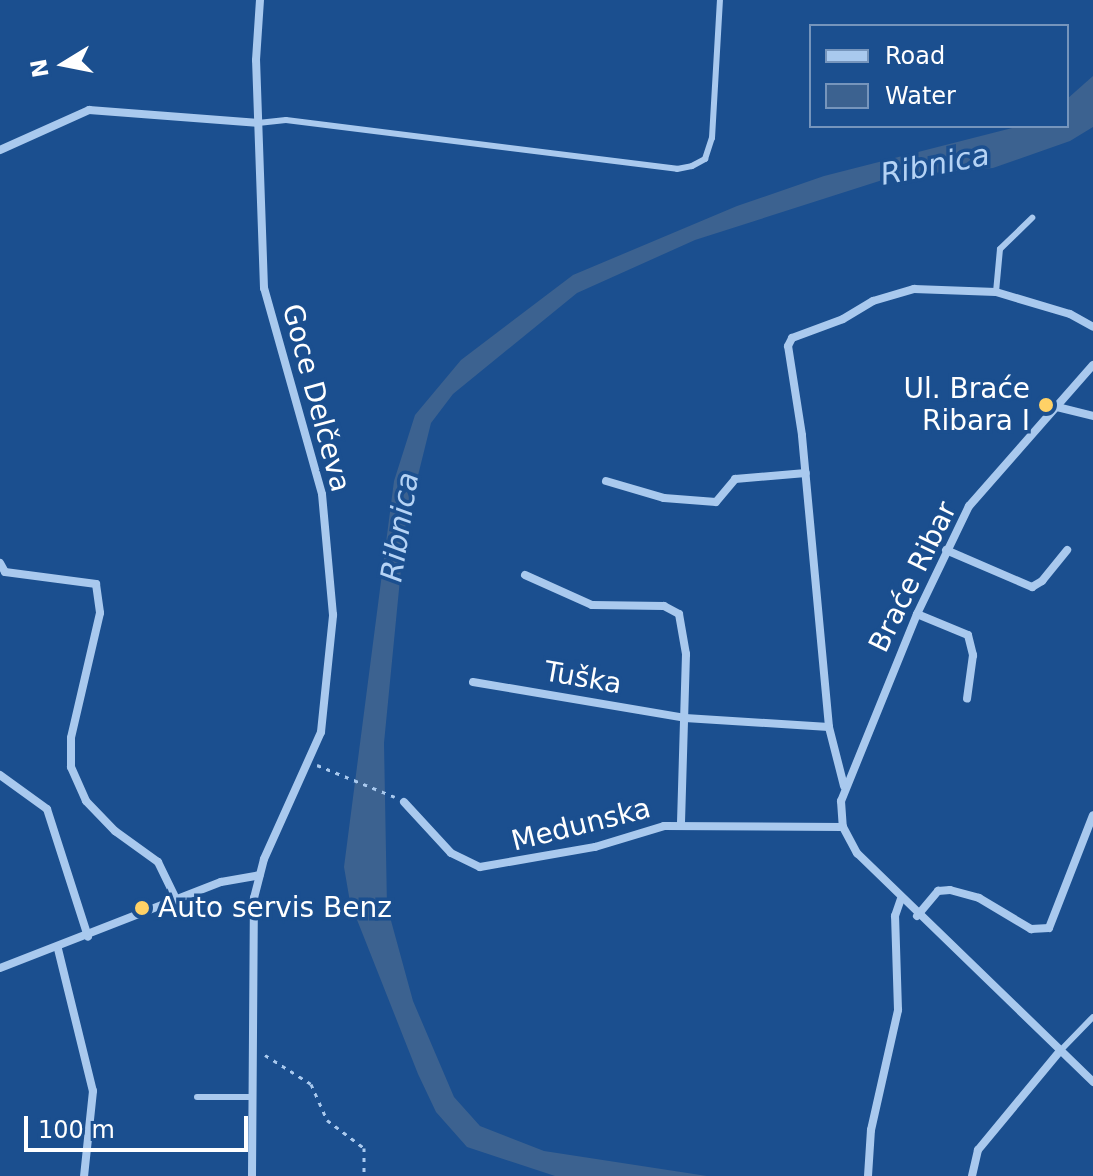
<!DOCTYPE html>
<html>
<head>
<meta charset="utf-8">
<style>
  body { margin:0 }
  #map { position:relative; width:1093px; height:1176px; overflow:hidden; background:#1b4f8f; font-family:"DejaVu Sans",sans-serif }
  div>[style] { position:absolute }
  .water>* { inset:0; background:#3c6290 }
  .path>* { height:3px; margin-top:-1.5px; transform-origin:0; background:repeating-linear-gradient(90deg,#a9c9ee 0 4px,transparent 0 10px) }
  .lane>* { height:6px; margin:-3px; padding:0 3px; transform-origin:3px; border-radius:3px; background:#a9c9ee }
  .street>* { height:8px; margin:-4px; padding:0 4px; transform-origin:4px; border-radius:4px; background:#a9c9ee }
  .dots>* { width:22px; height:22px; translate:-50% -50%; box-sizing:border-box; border:4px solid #1b4f8f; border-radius:50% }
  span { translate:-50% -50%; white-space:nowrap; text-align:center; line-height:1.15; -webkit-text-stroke:7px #1b4f8f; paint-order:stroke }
  .poi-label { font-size:28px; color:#fff }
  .right { translate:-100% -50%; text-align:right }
  .left { translate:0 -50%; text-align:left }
  .street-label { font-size:28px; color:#fff }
  .water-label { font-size:30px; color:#b5d3f5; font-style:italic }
  .legend { position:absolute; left:809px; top:24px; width:260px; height:104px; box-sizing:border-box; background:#1b4f8f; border:2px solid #7695bc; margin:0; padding:10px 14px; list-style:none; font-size:24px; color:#fff }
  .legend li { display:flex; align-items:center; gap:16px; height:40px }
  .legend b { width:40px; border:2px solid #7695bc }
  .north { position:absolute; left:24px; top:24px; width:80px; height:80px; -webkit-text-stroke:6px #1b4f8f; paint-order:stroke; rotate:260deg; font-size:22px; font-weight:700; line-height:32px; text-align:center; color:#fff }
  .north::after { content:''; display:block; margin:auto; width:28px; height:36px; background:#fff; clip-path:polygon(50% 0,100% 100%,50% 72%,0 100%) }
  .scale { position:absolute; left:24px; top:1116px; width:224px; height:36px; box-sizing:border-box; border:4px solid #fff; border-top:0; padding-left:10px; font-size:24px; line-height:28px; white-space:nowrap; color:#fff; -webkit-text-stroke:6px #1b4f8f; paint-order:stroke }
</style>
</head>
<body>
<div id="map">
  <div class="water">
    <i style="clip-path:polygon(1093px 76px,1093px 127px,1070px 141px,993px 168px,895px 176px,695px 240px,577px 293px,453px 394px,431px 423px,405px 528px,384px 743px,387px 906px,413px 1001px,454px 1097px,480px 1126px,544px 1151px,707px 1176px,555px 1176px,467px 1147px,436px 1112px,418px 1074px,350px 902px,344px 867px,394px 481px,415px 415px,461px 360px,573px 275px,737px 206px,824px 176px,1020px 126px,1067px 126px,1067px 99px)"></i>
  </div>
  <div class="path">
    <i style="left:317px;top:765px;width:84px;rotate:22.3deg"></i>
    <i style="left:265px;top:1055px;width:54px;rotate:32.2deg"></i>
    <i style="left:311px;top:1084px;width:39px;rotate:66deg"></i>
    <i style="left:327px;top:1120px;width:46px;rotate:37.1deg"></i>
    <i style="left:364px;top:1148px;width:28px;rotate:90deg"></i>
  </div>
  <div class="lane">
    <i style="left:258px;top:123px;width:28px;rotate:-6deg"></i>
    <i style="left:286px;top:120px;width:394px;rotate:7.1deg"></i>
    <i style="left:677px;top:169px;width:15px;rotate:-11deg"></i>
    <i style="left:692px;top:166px;width:15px;rotate:-28deg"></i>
    <i style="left:705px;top:159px;width:22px;rotate:-72deg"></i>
    <i style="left:712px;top:138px;width:138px;rotate:-86.7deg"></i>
    <i style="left:996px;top:292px;width:43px;rotate:-84.7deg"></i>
    <i style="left:1000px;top:249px;width:45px;rotate:-44.1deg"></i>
    <i style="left:1060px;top:1051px;width:47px;rotate:-45.9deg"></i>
    <i style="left:197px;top:1097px;width:53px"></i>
  </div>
  <div class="street">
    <i style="left:0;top:150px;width:98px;rotate:-24.2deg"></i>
    <i style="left:89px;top:110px;width:169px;rotate:4.4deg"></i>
    <i style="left:1093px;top:365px;width:188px;rotate:131.3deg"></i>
    <i style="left:969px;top:506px;width:120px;rotate:115.7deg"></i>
    <i style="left:917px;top:614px;width:202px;rotate:112.1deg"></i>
    <i style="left:841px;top:801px;width:26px;rotate:86deg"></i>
    <i style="left:843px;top:827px;width:30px;rotate:62deg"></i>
    <i style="left:857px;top:853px;width:329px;rotate:44.1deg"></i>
    <i style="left:1057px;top:407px;width:37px;rotate:14deg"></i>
    <i style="left:606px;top:481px;width:60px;rotate:16.3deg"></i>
    <i style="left:664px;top:498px;width:52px;rotate:4.4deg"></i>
    <i style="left:716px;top:502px;width:30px;rotate:-50deg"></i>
    <i style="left:735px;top:479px;width:71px;rotate:-4.8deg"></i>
    <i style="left:946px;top:550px;width:94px;rotate:23.3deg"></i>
    <i style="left:1032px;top:587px;width:12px;rotate:-31deg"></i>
    <i style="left:1042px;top:581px;width:40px;rotate:-51deg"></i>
    <i style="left:0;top:563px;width:10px;rotate:61deg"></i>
    <i style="left:5px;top:572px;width:92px;rotate:7.5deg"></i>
    <i style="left:96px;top:584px;width:29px;rotate:82deg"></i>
    <i style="left:100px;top:613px;width:128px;rotate:103.1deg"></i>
    <i style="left:71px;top:738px;width:29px;rotate:90deg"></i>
    <i style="left:71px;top:767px;width:37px;rotate:66deg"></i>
    <i style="left:86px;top:801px;width:42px;rotate:46deg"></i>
    <i style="left:115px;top:831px;width:53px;rotate:35.8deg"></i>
    <i style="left:158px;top:862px;width:43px;rotate:64deg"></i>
    <i style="left:525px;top:575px;width:73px;rotate:24.1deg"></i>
    <i style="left:592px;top:605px;width:72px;rotate:0.8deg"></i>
    <i style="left:664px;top:606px;width:17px;rotate:28deg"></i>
    <i style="left:679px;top:614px;width:41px;rotate:80.1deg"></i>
    <i style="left:686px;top:654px;width:172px;rotate:91.7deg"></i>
    <i style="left:917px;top:614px;width:55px;rotate:22.4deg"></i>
    <i style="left:968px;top:635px;width:21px;rotate:76deg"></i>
    <i style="left:973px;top:655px;width:44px;rotate:97.8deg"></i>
    <i style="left:473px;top:682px;width:215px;rotate:9.6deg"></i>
    <i style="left:685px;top:718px;width:144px;rotate:3.6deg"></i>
    <i style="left:0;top:775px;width:58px;rotate:35.9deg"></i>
    <i style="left:47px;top:809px;width:134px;rotate:72.2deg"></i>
    <i style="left:844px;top:786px;width:61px;rotate:-104.3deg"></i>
    <i style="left:829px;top:727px;width:293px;rotate:-95.3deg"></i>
    <i style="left:802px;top:435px;width:90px;rotate:-98.9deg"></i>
    <i style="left:788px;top:346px;width:9px;rotate:-63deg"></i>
    <i style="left:792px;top:338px;width:54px;rotate:-20.4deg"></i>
    <i style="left:843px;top:319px;width:35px;rotate:-31deg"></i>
    <i style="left:873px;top:301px;width:43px;rotate:-16.3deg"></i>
    <i style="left:914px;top:289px;width:82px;rotate:2.1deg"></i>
    <i style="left:996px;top:292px;width:77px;rotate:16.6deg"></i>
    <i style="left:1070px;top:314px;width:26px;rotate:29deg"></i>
    <i style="left:404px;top:802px;width:69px;rotate:47.3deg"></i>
    <i style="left:451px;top:853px;width:32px;rotate:26deg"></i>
    <i style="left:480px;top:867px;width:117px;rotate:-9.9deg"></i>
    <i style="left:595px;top:847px;width:72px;rotate:-16.9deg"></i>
    <i style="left:664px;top:826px;width:179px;rotate:0.3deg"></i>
    <i style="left:917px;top:916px;width:33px;rotate:-50deg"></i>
    <i style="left:938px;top:891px;width:12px;rotate:-5deg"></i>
    <i style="left:950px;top:890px;width:30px;rotate:15deg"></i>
    <i style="left:979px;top:898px;width:61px;rotate:30.8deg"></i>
    <i style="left:1031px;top:929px;width:18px;rotate:-3deg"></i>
    <i style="left:1049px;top:928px;width:121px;rotate:-68.7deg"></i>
    <i style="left:58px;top:949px;width:146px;rotate:76.2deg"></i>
    <i style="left:93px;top:1091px;width:85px;rotate:96deg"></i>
    <i style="left:0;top:968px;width:237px;rotate:-21.3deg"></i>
    <i style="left:221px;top:882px;width:39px;rotate:-10deg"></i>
    <i style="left:252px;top:1176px;width:278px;rotate:-89.6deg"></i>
    <i style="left:254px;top:898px;width:40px;rotate:-75.6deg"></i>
    <i style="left:264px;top:859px;width:139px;rotate:-65.8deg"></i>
    <i style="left:321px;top:732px;width:118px;rotate:-84.1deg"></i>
    <i style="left:333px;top:615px;width:121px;rotate:-95.2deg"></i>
    <i style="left:322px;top:494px;width:214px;rotate:-105.7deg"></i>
    <i style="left:264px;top:288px;width:228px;rotate:-92deg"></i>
    <i style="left:256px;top:60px;width:60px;rotate:-86.2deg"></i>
    <i style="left:868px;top:1176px;width:46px;rotate:-86.3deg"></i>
    <i style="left:871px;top:1130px;width:123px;rotate:-77.3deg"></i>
    <i style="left:898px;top:1010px;width:94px;rotate:-91.8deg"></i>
    <i style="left:895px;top:916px;width:18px;rotate:-71deg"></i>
    <i style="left:972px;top:1176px;width:27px;rotate:-77deg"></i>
    <i style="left:978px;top:1150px;width:129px;rotate:-50.4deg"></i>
  </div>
  <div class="dots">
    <i style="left:1046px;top:405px;background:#ffd166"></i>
    <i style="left:142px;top:908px;background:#ffd166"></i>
  </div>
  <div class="poi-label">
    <span class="right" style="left:1030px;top:405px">Ul. Braće<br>Ribara I</span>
    <span class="left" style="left:158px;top:908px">Auto servis Benz</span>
  </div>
  <div class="street-label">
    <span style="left:316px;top:398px;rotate:75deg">Goce Delčeva</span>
    <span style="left:913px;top:577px;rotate:-64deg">Braće Ribar</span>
    <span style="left:583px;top:678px;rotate:10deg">Tuška</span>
    <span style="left:581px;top:825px;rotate:-14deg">Medunska</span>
  </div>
  <div class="water-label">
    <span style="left:935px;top:165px;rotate:-11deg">Ribnica</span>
    <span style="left:400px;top:527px;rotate:-81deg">Ribnica</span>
  </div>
  <ul class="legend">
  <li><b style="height:10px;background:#a9c9ee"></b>Road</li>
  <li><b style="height:22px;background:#3c6290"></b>Water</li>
  </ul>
  <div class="north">N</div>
  <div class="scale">100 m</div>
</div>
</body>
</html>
